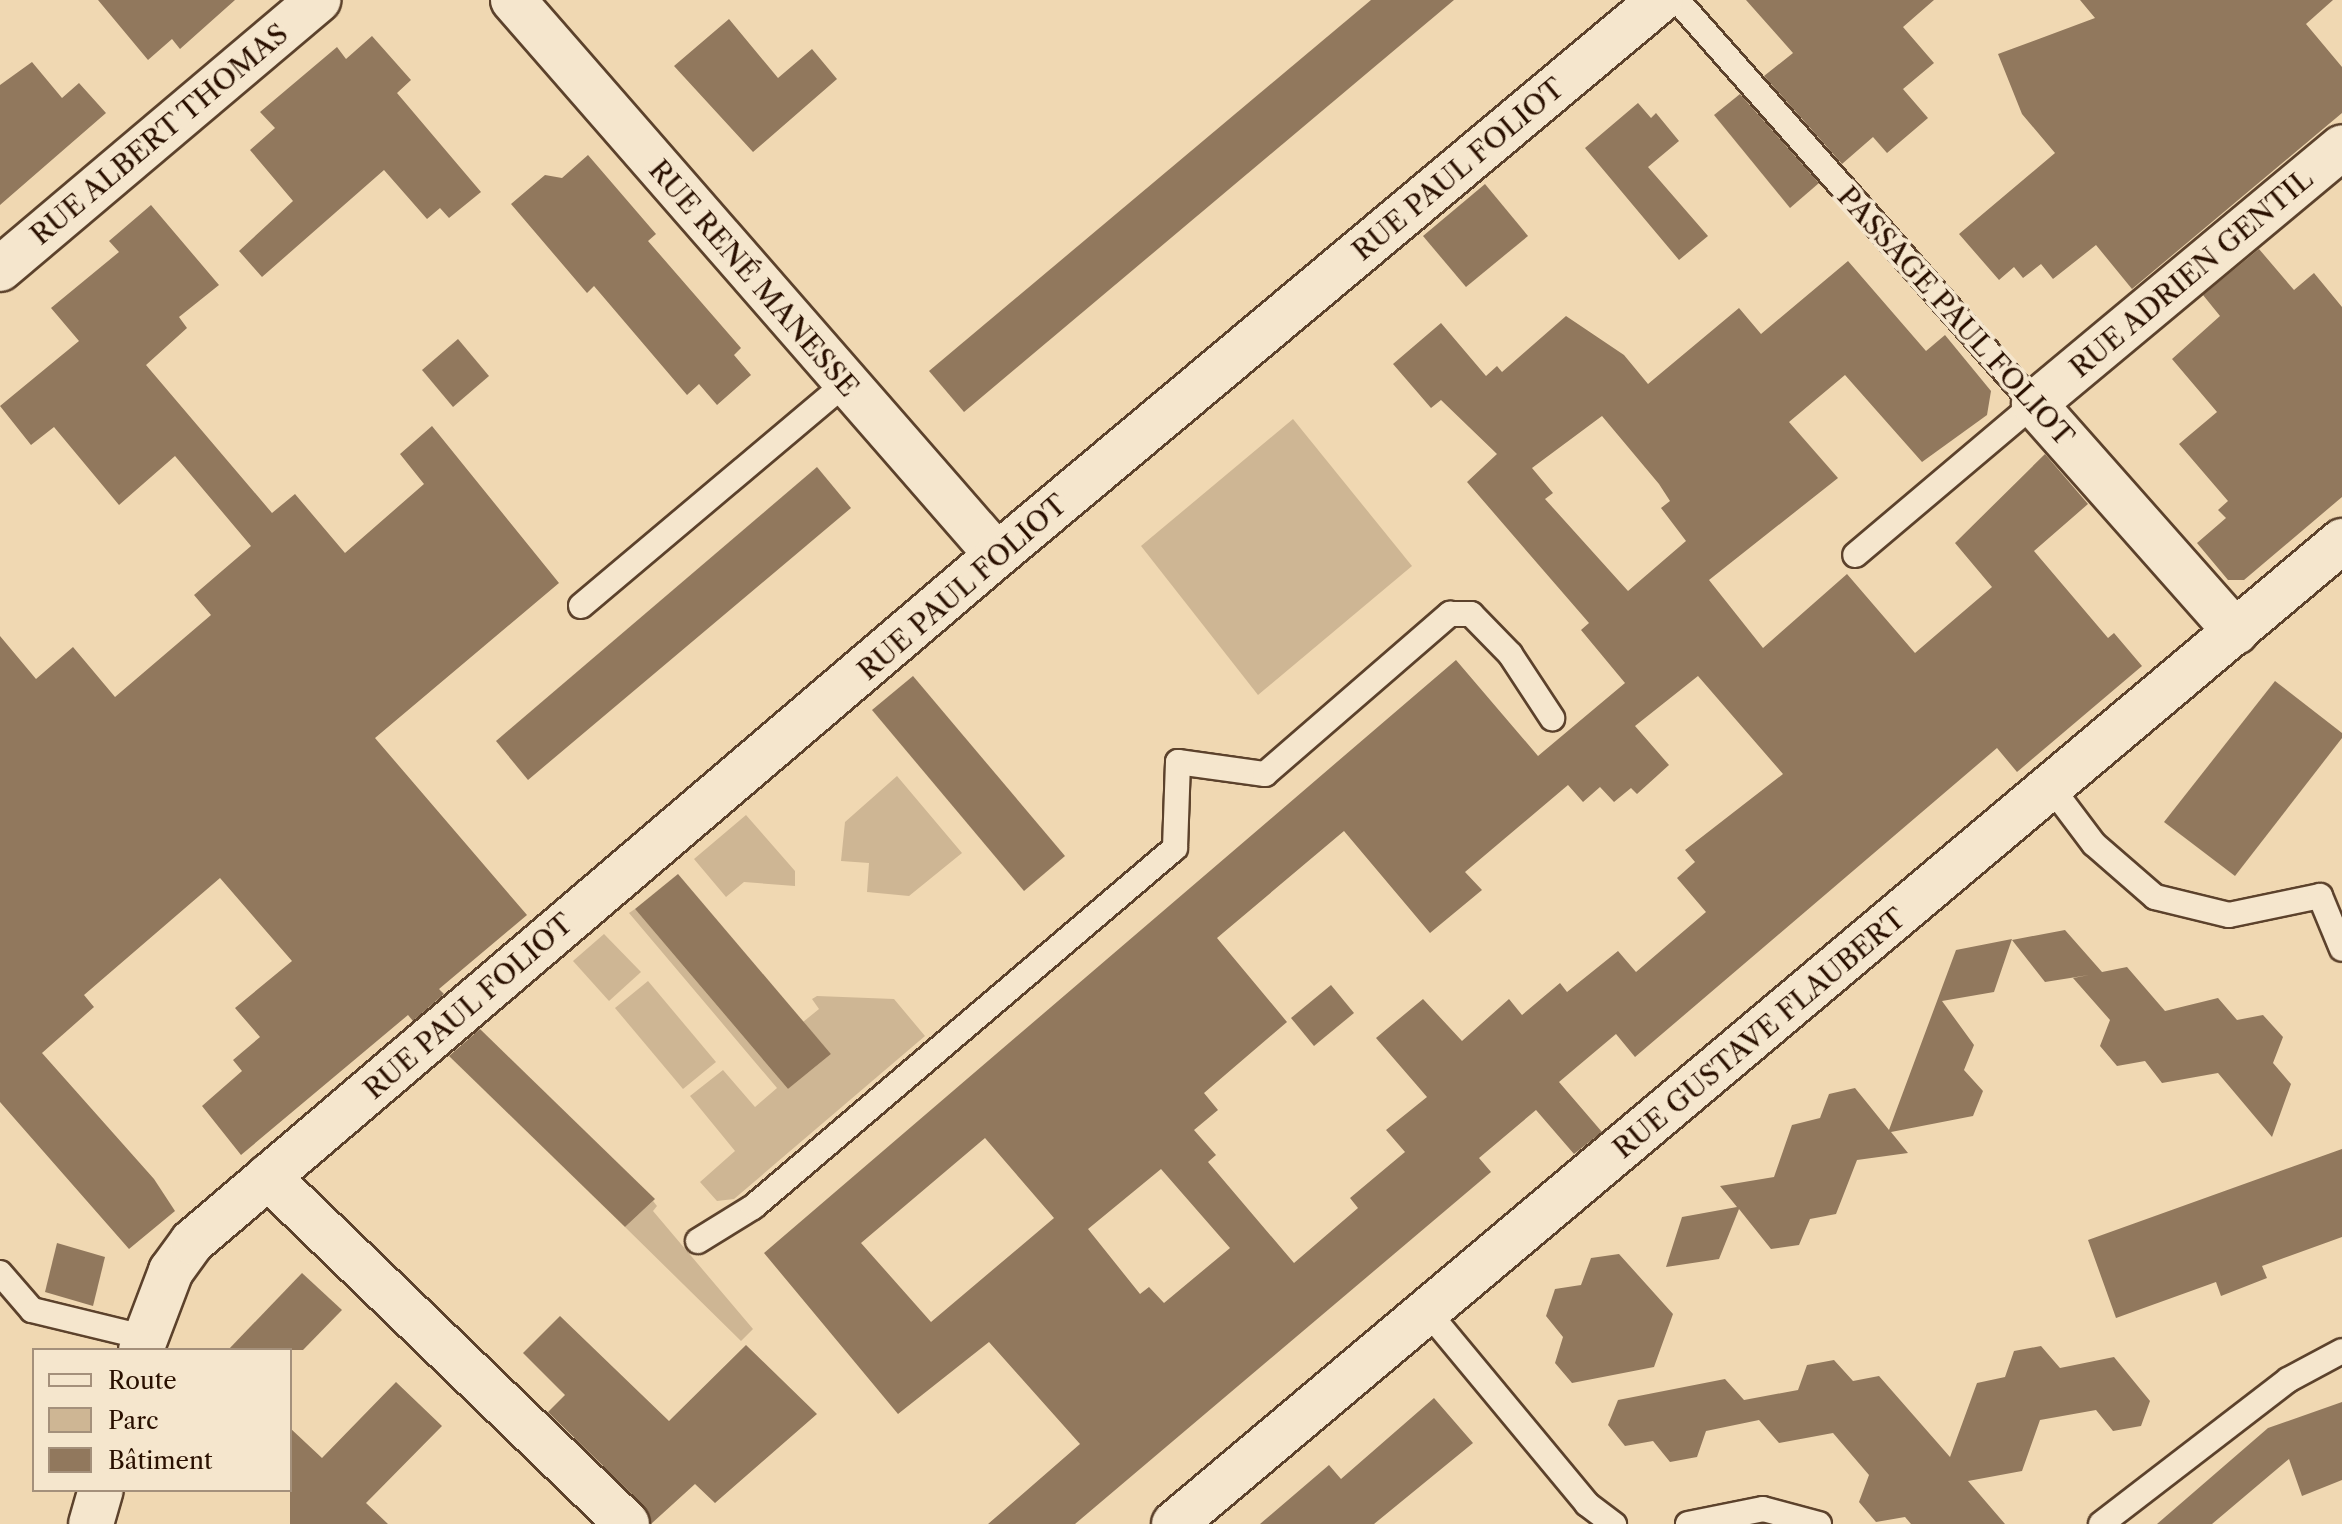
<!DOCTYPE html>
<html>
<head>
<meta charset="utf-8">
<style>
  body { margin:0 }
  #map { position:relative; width:2342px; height:1524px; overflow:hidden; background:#f0d8b2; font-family:"Libre Caslon Text",serif }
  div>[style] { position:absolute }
  .green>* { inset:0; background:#ceb694 }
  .building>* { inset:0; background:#91785d }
  .roads { filter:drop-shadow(2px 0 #5c422c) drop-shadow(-2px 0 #5c422c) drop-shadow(0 2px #5c422c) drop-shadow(0 -2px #5c422c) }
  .lane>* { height:24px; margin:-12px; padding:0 12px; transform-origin:12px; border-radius:12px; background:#f5e6cd }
  .street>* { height:44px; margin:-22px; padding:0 22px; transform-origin:22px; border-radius:22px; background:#f5e6cd }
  span { translate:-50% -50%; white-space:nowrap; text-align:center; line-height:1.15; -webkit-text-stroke:8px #f5e6cd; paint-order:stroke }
  .street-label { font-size:28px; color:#2a1000 }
  .legend { position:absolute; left:32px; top:1348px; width:260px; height:144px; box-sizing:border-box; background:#f5e6cd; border:2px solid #a4907b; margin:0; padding:10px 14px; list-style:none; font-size:24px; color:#2a1000 }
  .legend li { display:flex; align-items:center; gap:16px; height:40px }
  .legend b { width:40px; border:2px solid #a4907b }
</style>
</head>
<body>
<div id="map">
  <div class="green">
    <i style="clip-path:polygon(1293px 419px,1412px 566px,1258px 695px,1141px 546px)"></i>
    <i style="clip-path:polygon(897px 776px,962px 853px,909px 896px,867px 892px,869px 863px,841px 861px,845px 822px)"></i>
    <i style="clip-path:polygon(746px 815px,795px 871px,795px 886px,744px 882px,726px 897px,694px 859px)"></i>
    <i style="clip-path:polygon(635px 909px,788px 1089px,831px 1054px,803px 1022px,819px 1009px,812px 999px,817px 996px,894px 999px,925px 1036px,734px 1199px,717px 1201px,700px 1182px,735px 1151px,690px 1096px,723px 1070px,755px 1107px,777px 1088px,629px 913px)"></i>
    <i style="clip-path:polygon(604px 934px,641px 972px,609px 1001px,573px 961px)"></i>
    <i style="clip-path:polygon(648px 981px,716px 1062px,683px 1089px,615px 1008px)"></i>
    <i style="clip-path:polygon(653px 1201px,657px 1206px,653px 1211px,753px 1329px,741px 1341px,625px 1227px)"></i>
  </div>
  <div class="building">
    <i style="clip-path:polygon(98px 0,235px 0,180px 49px,172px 39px,148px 60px)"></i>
    <i style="clip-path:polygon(1371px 0,1454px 0,964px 412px,929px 371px)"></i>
    <i style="clip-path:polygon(1746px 0,1934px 0,1903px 27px,1934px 63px,1903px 89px,1928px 118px,1887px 153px,1873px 137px,1842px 164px,1764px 76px,1793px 53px)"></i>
    <i style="clip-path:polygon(2080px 0,2333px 0,2306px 24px,2342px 67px,2342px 113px,2132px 289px,2096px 245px,2053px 279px,2041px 264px,2023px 278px,2014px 267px,1999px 280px,1959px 234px,2055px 153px,2022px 114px,1998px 54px,2095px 18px)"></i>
    <i style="clip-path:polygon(729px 19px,778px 78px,812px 49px,837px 79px,753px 152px,674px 66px)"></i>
    <i style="clip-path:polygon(372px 36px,411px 80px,397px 93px,481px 192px,449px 218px,440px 208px,427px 219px,384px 170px,262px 277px,239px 251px,293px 201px,250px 150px,275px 128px,260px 112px,337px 47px,346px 59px)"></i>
    <i style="clip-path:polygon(32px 62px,62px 98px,79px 83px,106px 113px,0 205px,0 85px)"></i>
    <i style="clip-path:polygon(1740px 94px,1819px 183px,1790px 208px,1714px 115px)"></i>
    <i style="clip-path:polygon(1638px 103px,1651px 118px,1656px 113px,1679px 141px,1648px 167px,1708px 236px,1679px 260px,1585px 148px)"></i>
    <i style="clip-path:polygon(588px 155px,656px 234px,648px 241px,741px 348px,734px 355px,751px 375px,717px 405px,699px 384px,687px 395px,594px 286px,587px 293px,511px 204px,545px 175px,562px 178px)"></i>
    <i style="clip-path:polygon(1485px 184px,1528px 236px,1466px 287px,1423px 236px)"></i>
    <i style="clip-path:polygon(151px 205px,219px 285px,179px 317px,187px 328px,146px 365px,272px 513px,295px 494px,345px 553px,424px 484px,400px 454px,432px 426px,559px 583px,375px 738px,527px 915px,439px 989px,444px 994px,413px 1021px,408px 1015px,241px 1155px,202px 1106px,242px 1071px,233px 1060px,260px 1037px,235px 1008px,292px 961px,220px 878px,84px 995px,94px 1007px,42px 1053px,154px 1179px,175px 1211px,129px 1249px,0 1102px,0 636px,36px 679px,73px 647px,115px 697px,211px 615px,194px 595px,251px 546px,175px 456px,119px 505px,54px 427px,31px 445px,0 406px,79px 341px,51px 308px,119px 252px,109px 241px)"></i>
    <i style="clip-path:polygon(2259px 249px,2294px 290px,2314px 273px,2342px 307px,2342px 497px,2244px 580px,2228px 580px,2197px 543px,2226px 518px,2218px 510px,2228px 501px,2179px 444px,2217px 412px,2172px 359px,2220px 316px,2203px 295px)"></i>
    <i style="clip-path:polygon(evenodd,1848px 261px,1926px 351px,1945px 335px,1991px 391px,1987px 415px,1922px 462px,1845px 375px,1789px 422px,1838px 478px,1709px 580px,1763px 648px,1847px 574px,1915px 653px,1992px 587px,1955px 543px,2045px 454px,2088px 504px,2034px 551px,2108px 638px,2114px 633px,2142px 666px,2017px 772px,1997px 748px,1635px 1057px,1616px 1034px,1559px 1082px,1602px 1132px,1574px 1154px,1536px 1110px,1479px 1158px,1491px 1172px,1075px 1524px,988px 1524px,1080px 1444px,989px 1342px,898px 1414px,764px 1253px,1456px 660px,1538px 756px,1625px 683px,1581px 630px,1589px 623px,1467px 482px,1497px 454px,1441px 400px,1431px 408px,1393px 364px,1441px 323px,1486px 376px,1497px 366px,1502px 372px,1566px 316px,1624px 355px,1648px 384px,1739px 308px,1761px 334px,1848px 261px,1602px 416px,1659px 484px,1670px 501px,1661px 508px,1686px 541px,1628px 591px,1545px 499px,1553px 493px,1532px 468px,1602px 416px,1848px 261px,1698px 676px,1783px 774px,1685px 850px,1695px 862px,1677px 878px,1706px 912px,1636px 972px,1618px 951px,1567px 992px,1560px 983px,1522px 1015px,1509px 999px,1462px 1041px,1423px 999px,1376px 1038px,1427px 1097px,1386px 1130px,1405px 1152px,1350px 1198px,1358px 1208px,1294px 1263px,1208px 1162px,1216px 1155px,1194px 1130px,1218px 1110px,1204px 1093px,1287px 1022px,1217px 938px,1344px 831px,1430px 933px,1482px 890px,1465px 872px,1568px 785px,1583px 802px,1600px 787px,1614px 802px,1631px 788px,1637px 794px,1669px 765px,1635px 726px,1698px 676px,1848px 261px,985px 1138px,1054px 1218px,931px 1322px,861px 1243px,985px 1138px,1848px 261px,1161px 1169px,1230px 1248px,1164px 1303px,1149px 1287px,1140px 1294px,1088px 1229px,1161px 1169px)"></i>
    <i style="clip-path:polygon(458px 339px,489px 376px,453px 407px,422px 370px)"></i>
    <i style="clip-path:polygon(817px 467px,851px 508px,528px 780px,496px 741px)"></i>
    <i style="clip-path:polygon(913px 676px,1065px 856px,1024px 891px,872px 710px)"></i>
    <i style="clip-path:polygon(2275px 681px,2342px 733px,2342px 738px,2235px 876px,2164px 822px)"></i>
    <i style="clip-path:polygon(678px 874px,831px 1054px,788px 1089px,635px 909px)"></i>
    <i style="clip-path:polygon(2065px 930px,2102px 972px,2127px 967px,2165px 1011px,2218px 998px,2237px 1020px,2263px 1015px,2283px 1037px,2273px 1063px,2291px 1084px,2272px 1137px,2218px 1073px,2162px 1083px,2145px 1061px,2117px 1066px,2100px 1046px,2110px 1020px,2073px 978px,2089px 975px,2045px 982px,2012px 940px)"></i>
    <i style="clip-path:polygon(2012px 939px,1994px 992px,1942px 1001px,1974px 1045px,1964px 1070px,1983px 1091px,1973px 1116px,1891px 1132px,1908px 1153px,1857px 1160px,1836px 1214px,1810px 1219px,1799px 1245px,1771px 1249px,1739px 1209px,1719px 1259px,1666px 1267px,1682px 1217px,1737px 1207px,1720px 1186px,1774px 1177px,1792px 1125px,1820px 1118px,1829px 1094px,1855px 1088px,1889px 1130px,1956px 950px)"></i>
    <i style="clip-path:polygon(1331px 985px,1354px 1013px,1314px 1046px,1291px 1018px)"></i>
    <i style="clip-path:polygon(480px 1029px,655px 1199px,625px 1227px,449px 1056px)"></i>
    <i style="clip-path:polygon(2342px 1149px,2342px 1237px,2262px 1266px,2267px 1278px,2221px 1296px,2216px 1282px,2116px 1318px,2088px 1240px)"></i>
    <i style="clip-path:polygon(57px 1243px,105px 1257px,93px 1306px,45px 1292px)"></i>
    <i style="clip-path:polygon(1619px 1254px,1673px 1314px,1654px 1367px,1572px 1383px,1555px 1363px,1563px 1337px,1546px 1316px,1555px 1289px,1581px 1285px,1591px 1258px)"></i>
    <i style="clip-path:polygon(302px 1273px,342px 1310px,303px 1350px,228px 1350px)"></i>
    <i style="clip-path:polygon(560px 1316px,669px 1421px,746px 1345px,817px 1414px,715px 1503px,695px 1484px,651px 1524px,644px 1506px,548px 1412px,565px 1395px,523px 1353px)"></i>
    <i style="clip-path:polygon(2041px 1346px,2060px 1368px,2114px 1357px,2150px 1401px,2141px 1426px,2113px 1431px,2096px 1410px,2040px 1420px,2022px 1471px,1968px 1481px,2005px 1524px,1911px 1524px,1905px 1517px,1876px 1522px,1859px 1502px,1869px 1475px,1833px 1433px,1779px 1443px,1759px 1420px,1706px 1431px,1697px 1457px,1670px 1462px,1653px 1441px,1625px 1446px,1608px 1425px,1618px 1400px,1725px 1379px,1744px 1400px,1798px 1390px,1807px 1365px,1834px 1360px,1853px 1381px,1879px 1376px,1950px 1457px,1977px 1383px,2005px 1377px,2014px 1351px)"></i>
    <i style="clip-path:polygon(396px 1382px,442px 1426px,366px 1503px,388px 1524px,290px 1524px,290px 1428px,322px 1458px)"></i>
    <i style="clip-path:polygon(1434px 1398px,1473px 1443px,1374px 1524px,1260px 1524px,1329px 1465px,1341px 1479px)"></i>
    <i style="clip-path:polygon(2342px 1402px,2342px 1480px,2302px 1496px,2289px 1459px,2212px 1524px,2157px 1524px,2268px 1428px)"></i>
  </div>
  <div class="roads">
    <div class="lane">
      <i style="left:1677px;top:0;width:539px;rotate:48.53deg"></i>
      <i style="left:2034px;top:404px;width:234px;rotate:139.8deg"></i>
      <i style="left:581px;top:606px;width:346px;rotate:-40.1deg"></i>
      <i style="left:2051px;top:787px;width:71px;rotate:53deg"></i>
      <i style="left:2094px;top:844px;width:81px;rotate:41deg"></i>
      <i style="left:2155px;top:897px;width:76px;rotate:13.7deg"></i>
      <i style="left:2229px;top:915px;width:93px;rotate:-11.8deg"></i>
      <i style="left:2320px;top:896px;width:57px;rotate:67.5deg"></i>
      <i style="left:698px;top:1241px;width:65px;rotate:-31.7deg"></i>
      <i style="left:753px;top:1207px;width:554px;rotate:-40.39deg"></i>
      <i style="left:1175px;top:848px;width:86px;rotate:-88deg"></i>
      <i style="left:1178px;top:762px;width:88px;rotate:7.9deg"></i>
      <i style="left:1265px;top:774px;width:245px;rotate:-40.9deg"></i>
      <i style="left:1450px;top:614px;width:21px"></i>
      <i style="left:1471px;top:614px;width:56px;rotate:45.7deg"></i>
      <i style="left:1510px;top:654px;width:77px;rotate:56.7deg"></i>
      <i style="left:0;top:1273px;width:49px;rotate:49.1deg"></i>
      <i style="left:32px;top:1310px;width:115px;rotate:13.6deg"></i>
      <i style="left:1427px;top:1311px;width:251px;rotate:50.3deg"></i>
      <i style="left:1587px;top:1504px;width:34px;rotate:37deg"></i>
      <i style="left:1688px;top:1524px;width:76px;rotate:-11.3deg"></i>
      <i style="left:1763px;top:1509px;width:58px;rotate:15deg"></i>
      <i style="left:2101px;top:1524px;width:236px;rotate:-37.6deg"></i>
      <i style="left:2288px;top:1380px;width:61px;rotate:-28.2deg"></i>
    </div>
    <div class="street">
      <i style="left:513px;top:0;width:736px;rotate:48.91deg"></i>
      <i style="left:0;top:269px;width:417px;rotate:-40.2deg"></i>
      <i style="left:2236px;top:632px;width:305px;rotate:-131.5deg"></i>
      <i style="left:2034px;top:404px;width:401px;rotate:-39.8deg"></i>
      <i style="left:268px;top:1177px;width:499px;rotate:44deg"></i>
      <i style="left:141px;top:1350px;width:85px;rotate:-69.2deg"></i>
      <i style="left:171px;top:1271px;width:36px;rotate:-54deg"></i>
      <i style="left:192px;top:1242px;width:1058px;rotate:-40.48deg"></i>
      <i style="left:997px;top:555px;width:865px;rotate:-39.93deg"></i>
      <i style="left:91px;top:1524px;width:35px;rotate:-74deg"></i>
      <i style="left:1174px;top:1524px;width:1527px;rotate:-40.08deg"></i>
    </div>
  </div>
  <div class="street-label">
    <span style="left:159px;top:134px;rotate:-40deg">RUE ALBERT THOMAS</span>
    <span style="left:1458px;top:169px;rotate:-40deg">RUE PAUL FOLIOT</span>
    <span style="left:2191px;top:273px;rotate:-40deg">RUE ADRIEN GENTIL</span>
    <span style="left:754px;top:278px;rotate:49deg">RUE RENÉ MANESSE</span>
    <span style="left:1956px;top:316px;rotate:48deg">PASSAGE PAUL FOLIOT</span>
    <span style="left:962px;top:587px;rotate:-41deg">RUE PAUL FOLIOT</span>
    <span style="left:468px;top:1006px;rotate:-41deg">RUE PAUL FOLIOT</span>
    <span style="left:1759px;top:1033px;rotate:-40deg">RUE GUSTAVE FLAUBERT</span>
  </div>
  <ul class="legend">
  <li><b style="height:10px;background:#f5e6cd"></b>Route</li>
  <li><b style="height:22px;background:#ceb694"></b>Parc</li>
  <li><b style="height:22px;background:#91785d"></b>Bâtiment</li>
  </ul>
</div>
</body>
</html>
